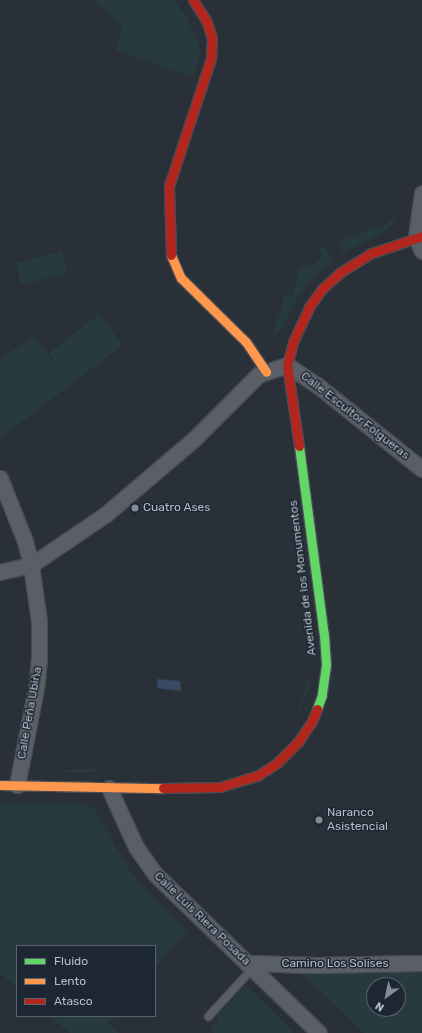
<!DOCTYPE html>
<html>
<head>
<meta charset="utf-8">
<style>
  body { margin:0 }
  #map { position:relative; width:422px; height:1033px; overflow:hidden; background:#2a3038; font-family:Rubik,sans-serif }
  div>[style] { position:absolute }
  .green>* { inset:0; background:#273a3e }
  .water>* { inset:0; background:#384963 }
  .roads { filter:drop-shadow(1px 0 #484c53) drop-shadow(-1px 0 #484c53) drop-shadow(0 1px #484c53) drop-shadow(0 -1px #484c53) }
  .lane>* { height:7px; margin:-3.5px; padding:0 3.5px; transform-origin:3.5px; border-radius:3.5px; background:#5a5e66 }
  .street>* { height:15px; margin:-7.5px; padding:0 7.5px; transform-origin:7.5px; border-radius:7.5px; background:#5a5e66 }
  .fast>* { height:9px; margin:-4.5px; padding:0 4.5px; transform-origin:4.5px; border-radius:4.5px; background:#63d668 }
  .slow>* { height:9px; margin:-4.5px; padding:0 4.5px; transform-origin:4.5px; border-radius:4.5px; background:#ff974d }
  .jam>* { height:9px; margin:-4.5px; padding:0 4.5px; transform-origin:4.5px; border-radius:4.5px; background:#b3261e }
  .dots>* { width:11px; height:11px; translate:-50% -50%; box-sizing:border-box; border:2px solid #1d2633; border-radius:50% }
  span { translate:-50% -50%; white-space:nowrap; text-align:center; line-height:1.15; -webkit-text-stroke:3px #1d2633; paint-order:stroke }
  .street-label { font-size:12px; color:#b4bcc9 }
  .poi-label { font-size:12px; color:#b4bcc9 }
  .left { translate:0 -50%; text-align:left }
  .legend { position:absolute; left:16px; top:945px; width:140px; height:72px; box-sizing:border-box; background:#1d2633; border:1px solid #59626f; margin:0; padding:5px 7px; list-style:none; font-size:12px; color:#b4bcc9 }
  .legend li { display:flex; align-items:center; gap:8px; height:20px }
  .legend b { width:20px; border:1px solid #59626f }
  .north { position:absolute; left:366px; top:977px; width:40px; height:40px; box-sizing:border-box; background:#1d2633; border:1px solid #59626f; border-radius:50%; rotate:213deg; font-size:11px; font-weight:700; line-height:16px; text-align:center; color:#b4bcc9 }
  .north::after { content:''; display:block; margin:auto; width:14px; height:18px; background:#848b96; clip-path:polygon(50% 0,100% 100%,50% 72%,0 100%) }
</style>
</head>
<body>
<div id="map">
  <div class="green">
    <i style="clip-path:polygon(94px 0,174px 0,186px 16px,200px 47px,199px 60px,192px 77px,116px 50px,122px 27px)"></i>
    <i style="clip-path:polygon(397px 216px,394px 224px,387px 230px,343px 252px,337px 241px,385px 225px)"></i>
    <i style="clip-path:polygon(325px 246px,332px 259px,308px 283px,293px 305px,282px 328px,272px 337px,281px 310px,284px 294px,292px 296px,298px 279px,296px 274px,305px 264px,309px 268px,323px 256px,319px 250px)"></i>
    <i style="clip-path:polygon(62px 251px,68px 273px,21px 285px,16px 263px)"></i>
    <i style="clip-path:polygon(99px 314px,123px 345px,0 438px,0 358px,34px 338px,66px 375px,49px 353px)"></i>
    <i style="clip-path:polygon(290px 510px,292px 510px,299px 560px,297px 560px)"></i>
    <i style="clip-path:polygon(308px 680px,310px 681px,309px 689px,298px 715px,296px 714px,304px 696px)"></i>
    <i style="clip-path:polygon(95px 769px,94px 772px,66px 772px,65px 770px)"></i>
    <i style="clip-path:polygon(0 803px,82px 804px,88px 805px,95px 810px,127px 867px,138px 881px,187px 930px,155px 968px,155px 946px,17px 946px,17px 988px,0 973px)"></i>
    <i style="clip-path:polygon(evenodd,422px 963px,422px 1033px,364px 1033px,309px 980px,290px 964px,422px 963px,374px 985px,398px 985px,398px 1009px,374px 1009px,374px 985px)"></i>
    <i style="clip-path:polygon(245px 985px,293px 1031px,291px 1033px,214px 1033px,210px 1029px,218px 1019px,218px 1015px)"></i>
    <i style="clip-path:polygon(50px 1016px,115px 1016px,108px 1024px,119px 1033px,70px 1033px)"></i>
  </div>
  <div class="water">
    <i style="clip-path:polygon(158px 679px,180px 681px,181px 691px,157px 688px)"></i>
  </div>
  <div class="roads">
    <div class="lane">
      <i style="left:208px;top:1016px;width:65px;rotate:-47.5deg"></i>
    </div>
    <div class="street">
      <i style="left:422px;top:193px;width:44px;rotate:97.8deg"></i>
      <i style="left:416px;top:237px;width:15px;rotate:67deg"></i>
      <i style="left:0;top:478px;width:68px;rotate:68.4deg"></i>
      <i style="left:25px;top:541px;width:25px;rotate:76deg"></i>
      <i style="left:31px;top:565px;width:57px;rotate:81.9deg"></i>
      <i style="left:39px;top:621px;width:37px;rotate:90deg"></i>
      <i style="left:39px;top:658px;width:25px;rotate:95deg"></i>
      <i style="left:37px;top:683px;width:104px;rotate:101.1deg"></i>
      <i style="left:0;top:572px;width:32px;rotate:-13deg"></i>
      <i style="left:31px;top:565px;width:91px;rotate:-34.2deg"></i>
      <i style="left:106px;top:514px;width:116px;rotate:-40.4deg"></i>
      <i style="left:194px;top:439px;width:91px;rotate:-45deg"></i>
      <i style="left:258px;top:375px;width:31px;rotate:-19deg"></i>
      <i style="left:287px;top:365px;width:36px;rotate:34deg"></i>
      <i style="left:317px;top:385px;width:134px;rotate:38.7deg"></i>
      <i style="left:109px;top:788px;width:65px;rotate:65.4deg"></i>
      <i style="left:136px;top:847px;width:33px;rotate:55deg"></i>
      <i style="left:155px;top:874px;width:228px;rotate:44.1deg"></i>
      <i style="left:247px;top:963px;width:67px;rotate:1.7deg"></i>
      <i style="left:314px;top:965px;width:108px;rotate:-1.1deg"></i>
    </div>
    <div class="fast">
      <i style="left:299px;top:446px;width:191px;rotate:82.5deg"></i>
      <i style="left:324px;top:635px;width:30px;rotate:86deg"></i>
      <i style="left:326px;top:665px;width:30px;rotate:98deg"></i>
      <i style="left:322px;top:695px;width:15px;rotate:110deg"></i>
    </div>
    <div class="slow">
      <i style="left:171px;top:255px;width:25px;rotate:67deg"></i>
      <i style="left:181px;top:278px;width:91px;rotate:44.6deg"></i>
      <i style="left:246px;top:342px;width:36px;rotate:56deg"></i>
      <i style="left:0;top:785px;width:163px;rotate:1.1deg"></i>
    </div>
    <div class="jam">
      <i style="left:171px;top:255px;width:69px;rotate:-91.7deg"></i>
      <i style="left:169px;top:186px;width:135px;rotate:-71.8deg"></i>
      <i style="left:211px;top:58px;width:20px;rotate:-87deg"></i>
      <i style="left:212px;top:38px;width:19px;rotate:-108deg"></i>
      <i style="left:206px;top:20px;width:24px;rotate:-123deg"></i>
      <i style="left:299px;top:446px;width:82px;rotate:-98.4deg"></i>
      <i style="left:287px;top:365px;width:24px;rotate:-75deg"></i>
      <i style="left:293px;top:342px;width:38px;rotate:-65deg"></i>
      <i style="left:309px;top:307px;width:24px;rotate:-54deg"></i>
      <i style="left:323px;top:288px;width:24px;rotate:-42deg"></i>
      <i style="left:341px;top:272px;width:36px;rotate:-32deg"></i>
      <i style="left:372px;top:253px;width:53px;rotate:-18.8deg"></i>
      <i style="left:163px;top:788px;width:57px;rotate:-1deg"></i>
      <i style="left:220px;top:787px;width:39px;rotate:-17deg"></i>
      <i style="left:257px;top:776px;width:24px;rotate:-33deg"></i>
      <i style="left:277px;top:763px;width:30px;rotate:-45deg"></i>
      <i style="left:298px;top:742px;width:25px;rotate:-56deg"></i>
      <i style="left:312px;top:721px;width:13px;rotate:-67deg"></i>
    </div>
  </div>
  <div class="dots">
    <i style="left:135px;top:508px;background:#848b96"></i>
    <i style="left:319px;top:820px;background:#848b96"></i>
  </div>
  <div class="street-label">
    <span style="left:355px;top:416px;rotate:38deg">Calle Escultor Folgueras</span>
    <span style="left:303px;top:578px;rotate:-97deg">Avenida de los Monumentos</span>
    <span style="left:30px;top:713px;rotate:-80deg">Calle Peña Ubiña</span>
    <span style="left:202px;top:919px;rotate:44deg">Calle Luis Riera Posada</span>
    <span style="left:335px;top:964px">Camino Los Solises</span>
  </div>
  <div class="poi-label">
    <span class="left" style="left:143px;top:508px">Cuatro Ases</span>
    <span class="left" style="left:327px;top:820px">Naranco<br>Asistencial</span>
  </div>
  <ul class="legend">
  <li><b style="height:5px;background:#63d668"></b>Fluido</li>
  <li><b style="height:5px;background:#ff974d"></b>Lento</li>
  <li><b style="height:5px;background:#b3261e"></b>Atasco</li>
  </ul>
  <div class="north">N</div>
</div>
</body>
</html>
